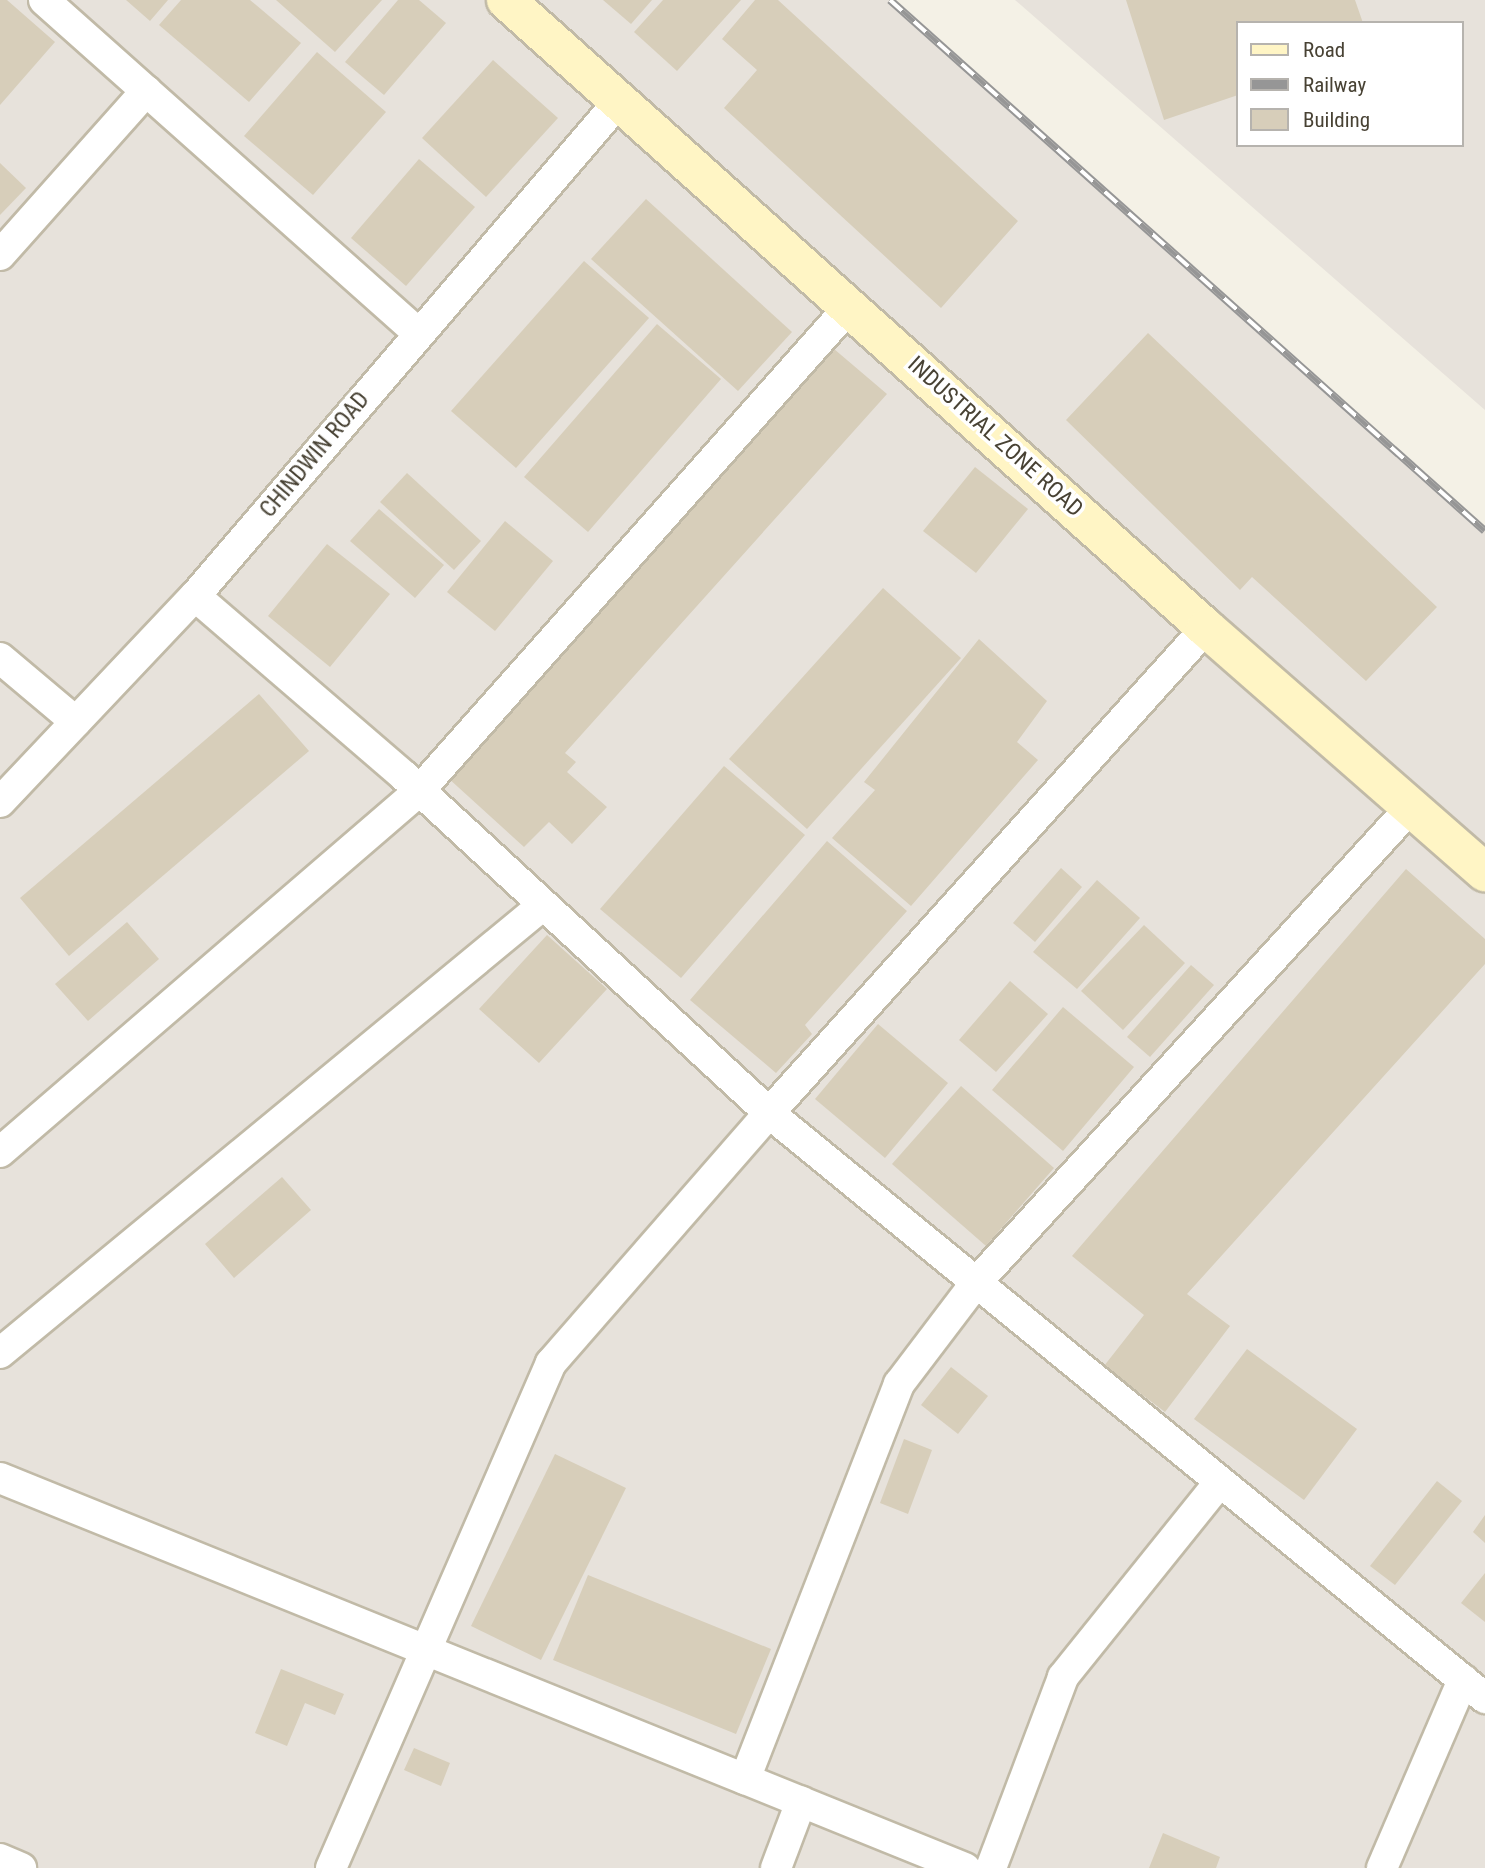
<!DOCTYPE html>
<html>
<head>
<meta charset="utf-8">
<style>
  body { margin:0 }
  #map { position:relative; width:1485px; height:1868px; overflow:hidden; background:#f4f1e6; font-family:"Roboto Condensed",sans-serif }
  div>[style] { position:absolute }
  .industrial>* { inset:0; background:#e7e2db }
  .building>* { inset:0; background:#d7ceba }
  .roads { filter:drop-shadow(2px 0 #c1baa7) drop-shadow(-2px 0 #c1baa7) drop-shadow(0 2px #c1baa7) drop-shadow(0 -2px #c1baa7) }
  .street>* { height:30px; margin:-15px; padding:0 15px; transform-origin:15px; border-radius:15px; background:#fff }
  .secondary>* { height:38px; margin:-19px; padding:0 19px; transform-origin:19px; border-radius:19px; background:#fff5c5 }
  .rail>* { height:8px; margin-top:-4px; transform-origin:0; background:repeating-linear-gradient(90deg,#fff 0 16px,#969696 0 32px); box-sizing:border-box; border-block:2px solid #969696 }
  span { translate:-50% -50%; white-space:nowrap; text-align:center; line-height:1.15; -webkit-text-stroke:7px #fff; paint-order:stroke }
  .street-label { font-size:23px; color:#484234 }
  .legend { position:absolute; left:1236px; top:21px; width:228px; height:126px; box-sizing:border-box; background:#fff; border:2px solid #b6b3ae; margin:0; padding:9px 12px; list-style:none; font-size:21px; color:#484234 }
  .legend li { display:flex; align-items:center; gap:14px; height:35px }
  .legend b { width:35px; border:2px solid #b6b3ae }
</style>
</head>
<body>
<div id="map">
  <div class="industrial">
    <i style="clip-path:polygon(0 0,891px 0,1485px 531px,1485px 1868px,0 1868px)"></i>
    <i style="clip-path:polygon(evenodd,1015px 0,1485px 0,1485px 410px,1015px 0,1238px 23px,1462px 23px,1462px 145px,1238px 145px,1238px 23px)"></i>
  </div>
  <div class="building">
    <i style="clip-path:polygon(0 0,7px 0,55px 42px,0 105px)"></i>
    <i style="clip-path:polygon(126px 0,168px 0,150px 21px)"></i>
    <i style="clip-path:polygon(181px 0,250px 0,301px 43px,249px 102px,159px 25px)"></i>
    <i style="clip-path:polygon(276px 0,382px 0,335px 52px)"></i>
    <i style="clip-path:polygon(398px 0,419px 0,446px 23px,384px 95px,345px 62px)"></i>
    <i style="clip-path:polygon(603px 0,652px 0,631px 24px)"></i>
    <i style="clip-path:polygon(663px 0,741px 0,677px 71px,634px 32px)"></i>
    <i style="clip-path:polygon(755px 0,778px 0,1018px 221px,941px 308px,724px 108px,757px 70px,722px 39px)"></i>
    <i style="clip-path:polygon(1126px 0,1355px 0,1363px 23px,1238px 23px,1238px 95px,1164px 120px)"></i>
    <i style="clip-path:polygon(317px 52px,386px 112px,313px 195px,244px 136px)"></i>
    <i style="clip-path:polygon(493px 60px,558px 118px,486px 197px,422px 138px)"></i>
    <i style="clip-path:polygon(419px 159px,475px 207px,406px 286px,351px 238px)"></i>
    <i style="clip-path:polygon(0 163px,26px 188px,0 215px)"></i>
    <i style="clip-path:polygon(646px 199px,792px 332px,738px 391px,591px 259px)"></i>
    <i style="clip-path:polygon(584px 261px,649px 318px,516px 468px,451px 411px)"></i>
    <i style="clip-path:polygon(657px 324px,721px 379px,588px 532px,524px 477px)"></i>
    <i style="clip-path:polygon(1148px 333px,1437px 607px,1366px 681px,1252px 577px,1240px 590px,1066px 420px)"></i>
    <i style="clip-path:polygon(827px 343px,887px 394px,565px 753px,576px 762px,567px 772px,607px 807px,572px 844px,549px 822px,524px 847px,447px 777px)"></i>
    <i style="clip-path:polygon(975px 467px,1028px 509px,976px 573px,923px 531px)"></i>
    <i style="clip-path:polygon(407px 473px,481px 541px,454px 570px,380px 502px)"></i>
    <i style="clip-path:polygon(379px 509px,444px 565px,415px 598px,350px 541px)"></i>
    <i style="clip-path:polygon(505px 521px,553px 561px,495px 631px,447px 592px)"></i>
    <i style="clip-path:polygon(327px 544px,390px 594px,330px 667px,268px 616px)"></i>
    <i style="clip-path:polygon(883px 588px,961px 658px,807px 829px,729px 759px)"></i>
    <i style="clip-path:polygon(979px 639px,1047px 701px,1017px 742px,1038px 760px,911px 906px,832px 838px,875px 790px,864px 782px)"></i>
    <i style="clip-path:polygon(259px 694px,309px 751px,69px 956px,20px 898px)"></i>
    <i style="clip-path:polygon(724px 766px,805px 835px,681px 978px,600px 909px)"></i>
    <i style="clip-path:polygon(827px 841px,907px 911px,805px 1025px,812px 1034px,776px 1073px,690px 1000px)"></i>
    <i style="clip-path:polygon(1061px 868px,1082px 887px,1035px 942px,1013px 923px)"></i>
    <i style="clip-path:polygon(1406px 869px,1485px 939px,1485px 964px,1187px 1294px,1230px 1326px,1165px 1412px,1104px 1366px,1144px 1315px,1072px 1256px)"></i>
    <i style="clip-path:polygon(1097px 880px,1140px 918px,1077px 989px,1033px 952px)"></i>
    <i style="clip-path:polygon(127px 922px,159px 959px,88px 1021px,55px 984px)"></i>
    <i style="clip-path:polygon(1144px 925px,1185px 963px,1123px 1030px,1081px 991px)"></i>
    <i style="clip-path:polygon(547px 935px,607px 989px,539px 1063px,479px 1009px)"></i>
    <i style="clip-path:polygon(1191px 965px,1214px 985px,1150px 1057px,1127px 1037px)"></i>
    <i style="clip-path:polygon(1010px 981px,1048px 1014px,996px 1072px,959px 1040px)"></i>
    <i style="clip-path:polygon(1063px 1007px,1134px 1067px,1063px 1151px,992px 1090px)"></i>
    <i style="clip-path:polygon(878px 1024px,948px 1083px,885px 1158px,815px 1099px)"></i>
    <i style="clip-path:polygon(961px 1086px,1054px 1168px,986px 1246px,892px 1164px)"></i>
    <i style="clip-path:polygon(282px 1177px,311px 1210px,234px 1278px,205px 1244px)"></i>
    <i style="clip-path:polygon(1247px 1349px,1357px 1429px,1304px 1500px,1194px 1419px)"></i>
    <i style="clip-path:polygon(951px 1367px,988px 1396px,958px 1434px,921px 1405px)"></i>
    <i style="clip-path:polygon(904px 1439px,932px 1450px,908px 1514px,880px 1503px)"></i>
    <i style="clip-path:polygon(555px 1454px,626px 1488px,541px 1660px,471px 1626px)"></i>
    <i style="clip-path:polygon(1437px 1481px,1462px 1501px,1395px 1585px,1370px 1566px)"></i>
    <i style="clip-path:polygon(1485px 1515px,1485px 1543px,1473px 1532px)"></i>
    <i style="clip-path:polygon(1485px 1573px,1485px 1622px,1461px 1603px)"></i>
    <i style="clip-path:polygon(588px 1575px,771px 1649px,736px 1734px,553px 1660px)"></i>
    <i style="clip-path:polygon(281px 1669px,344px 1694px,335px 1715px,305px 1703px,287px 1746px,255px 1733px)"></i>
    <i style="clip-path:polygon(414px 1748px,450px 1763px,441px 1786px,404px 1770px)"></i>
    <i style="clip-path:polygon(1163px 1833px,1220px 1857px,1216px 1868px,1149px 1868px)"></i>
  </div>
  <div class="roads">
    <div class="street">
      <i style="left:44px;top:0;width:501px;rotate:41.68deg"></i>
      <i style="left:0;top:255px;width:220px;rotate:-48.3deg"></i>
      <i style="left:195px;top:596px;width:276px;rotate:40.7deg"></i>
      <i style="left:404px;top:776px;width:497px;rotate:42.7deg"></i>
      <i style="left:769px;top:1113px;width:925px;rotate:39.25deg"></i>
      <i style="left:0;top:658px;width:99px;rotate:40.1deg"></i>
      <i style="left:0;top:802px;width:284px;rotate:-46.6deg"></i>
      <i style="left:195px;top:596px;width:655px;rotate:-49.4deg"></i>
      <i style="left:0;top:1152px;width:553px;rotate:-40.75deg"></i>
      <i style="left:419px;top:791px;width:649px;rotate:-48.37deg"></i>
      <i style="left:0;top:1353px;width:704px;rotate:-39.52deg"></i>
      <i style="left:0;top:1478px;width:1041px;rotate:22.01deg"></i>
      <i style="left:745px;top:1779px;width:424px;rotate:-68.7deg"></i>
      <i style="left:899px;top:1384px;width:126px;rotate:-52.8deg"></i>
      <i style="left:975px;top:1284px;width:646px;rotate:-47.57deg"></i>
      <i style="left:0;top:1859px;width:23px;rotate:23deg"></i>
      <i style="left:331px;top:1868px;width:551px;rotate:-66.46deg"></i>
      <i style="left:551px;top:1363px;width:332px;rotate:-48.9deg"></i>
      <i style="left:769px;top:1113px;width:653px;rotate:-47.98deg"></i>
      <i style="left:776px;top:1868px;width:71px;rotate:-69.3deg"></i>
      <i style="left:991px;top:1868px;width:204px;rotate:-69.3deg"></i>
      <i style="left:1063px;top:1677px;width:250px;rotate:-51.2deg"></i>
      <i style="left:1382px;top:1868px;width:205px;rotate:-66.7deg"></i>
    </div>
    <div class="secondary">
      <i style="left:506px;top:0;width:940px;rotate:41.9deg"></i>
      <i style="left:1206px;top:628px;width:371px;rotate:41.2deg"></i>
    </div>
  </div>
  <div class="rail">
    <i style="left:890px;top:0;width:797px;rotate:41.75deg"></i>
  </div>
  <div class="street-label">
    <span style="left:995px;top:437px;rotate:42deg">INDUSTRIAL ZONE ROAD</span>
    <span style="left:315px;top:455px;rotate:-50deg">CHINDWIN ROAD</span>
  </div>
  <ul class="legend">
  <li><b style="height:9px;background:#fff5c5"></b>Road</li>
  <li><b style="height:9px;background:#969696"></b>Railway</li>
  <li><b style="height:19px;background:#d7ceba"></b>Building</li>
  </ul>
</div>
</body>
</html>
